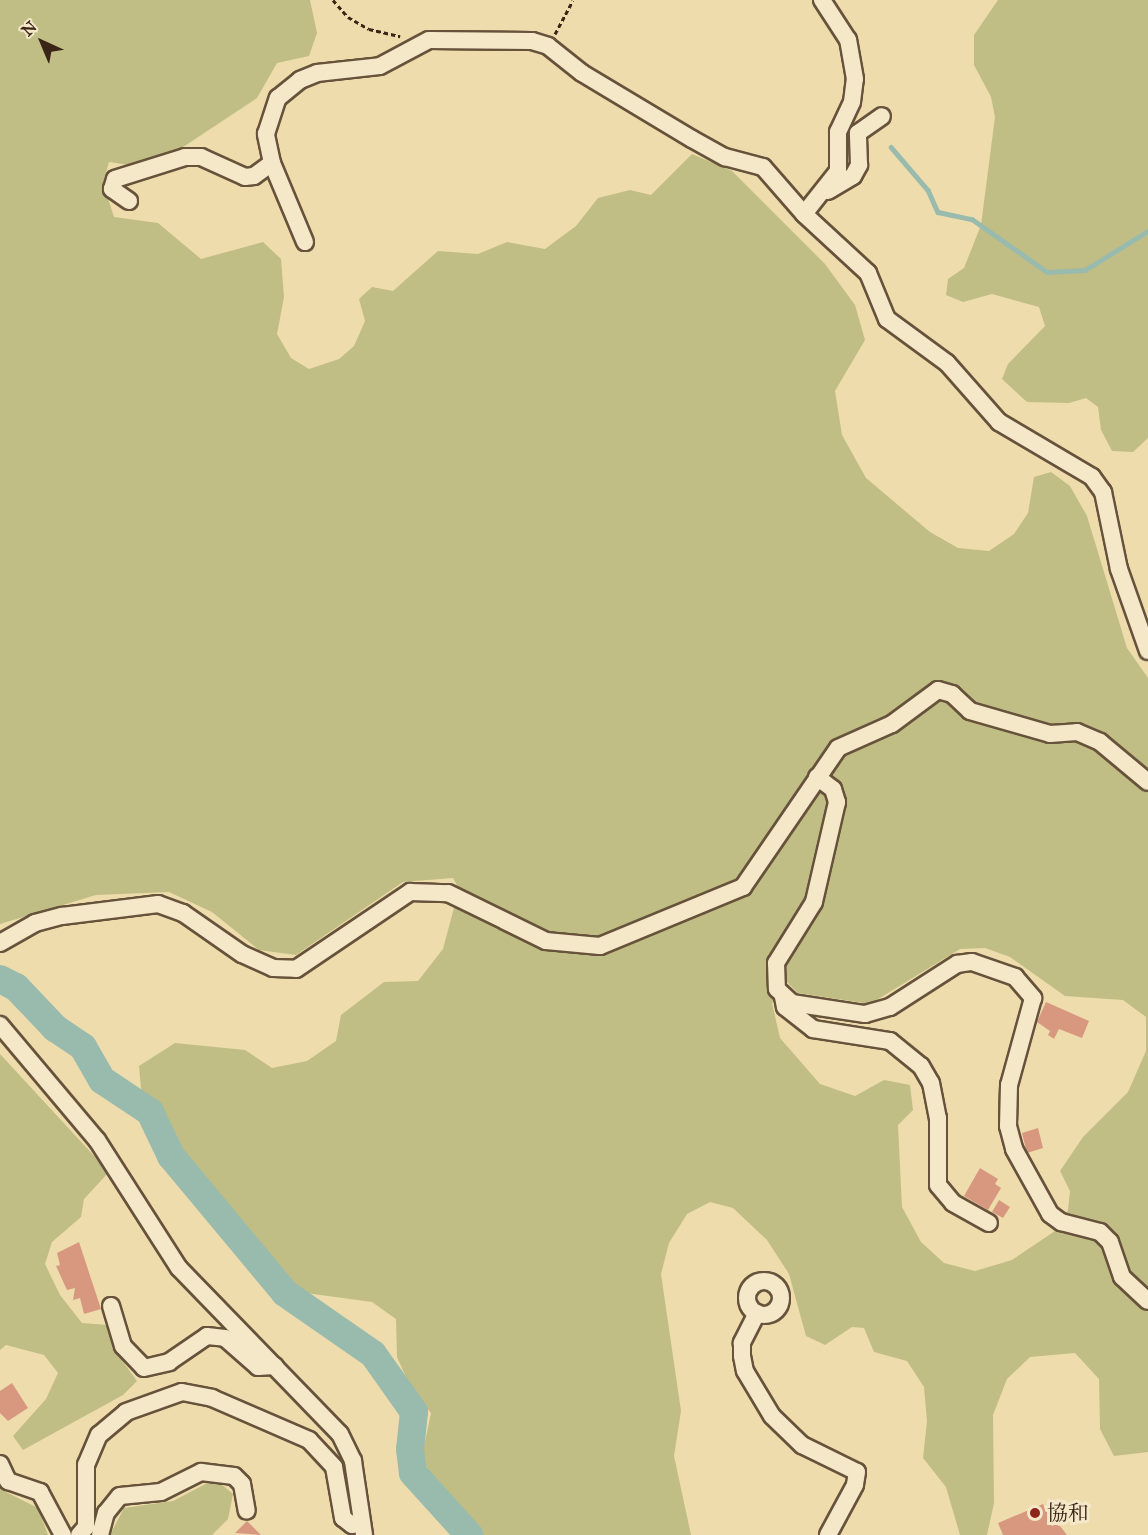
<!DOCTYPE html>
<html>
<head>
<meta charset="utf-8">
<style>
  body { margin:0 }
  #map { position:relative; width:1148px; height:1535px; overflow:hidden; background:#eedcac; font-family:"IM FELL Great Primer","Noto Serif JP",serif }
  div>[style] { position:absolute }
  .green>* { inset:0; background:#c0be84 }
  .stream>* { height:4.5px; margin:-2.25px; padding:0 2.25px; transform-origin:2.25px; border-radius:2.25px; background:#99bbae }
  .river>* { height:28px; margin:-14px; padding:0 14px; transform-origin:14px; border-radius:14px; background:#99bbae }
  .building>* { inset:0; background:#d8987f }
  .path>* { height:3px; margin-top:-1.5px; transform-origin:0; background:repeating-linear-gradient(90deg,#3a2415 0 4.5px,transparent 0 7.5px) }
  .roads { filter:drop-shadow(2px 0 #67523b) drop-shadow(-2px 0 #67523b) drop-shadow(0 2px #67523b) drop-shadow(0 -2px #67523b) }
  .minor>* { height:16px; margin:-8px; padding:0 8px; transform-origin:8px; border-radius:8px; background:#f4e8c9 }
  .minor>.ring { margin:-8px; padding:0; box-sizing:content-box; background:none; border:16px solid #f4e8c9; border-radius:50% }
  .dots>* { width:16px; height:16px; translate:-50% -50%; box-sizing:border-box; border:3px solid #f4e8c9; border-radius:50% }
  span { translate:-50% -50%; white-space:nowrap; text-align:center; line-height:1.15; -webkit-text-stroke:6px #f4e8c9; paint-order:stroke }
  .poi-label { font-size:21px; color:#3a2415 }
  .left { translate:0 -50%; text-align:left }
  .north { position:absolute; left:12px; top:12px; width:60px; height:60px; -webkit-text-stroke:4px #f4e8c9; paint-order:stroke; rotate:316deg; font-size:16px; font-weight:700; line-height:24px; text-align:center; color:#3a2415 }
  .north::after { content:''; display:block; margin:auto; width:21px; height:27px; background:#3a2415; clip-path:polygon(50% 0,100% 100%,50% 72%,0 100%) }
</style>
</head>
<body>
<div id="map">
  <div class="green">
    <i style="clip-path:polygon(evenodd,0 0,310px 0,317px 33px,309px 56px,277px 63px,257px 98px,165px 159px,129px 165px,109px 162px,103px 183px,114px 217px,158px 223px,201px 259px,263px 242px,281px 259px,284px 297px,277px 334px,291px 358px,309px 369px,339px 359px,354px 346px,365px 321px,359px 299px,372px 287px,393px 291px,438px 251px,478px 254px,507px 242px,545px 249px,576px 226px,598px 198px,630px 190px,651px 195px,692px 154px,732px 171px,825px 264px,855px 305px,865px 340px,835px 391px,842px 435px,866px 478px,930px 532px,958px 548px,989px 551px,1014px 534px,1028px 513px,1034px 477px,1051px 472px,1070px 486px,1087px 516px,1127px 648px,1148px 678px,1148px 1452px,1114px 1456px,1100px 1429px,1099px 1379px,1075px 1353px,1030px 1357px,1007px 1379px,993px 1415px,994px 1503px,987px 1535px,960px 1535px,946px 1487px,923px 1458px,927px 1421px,924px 1387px,907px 1361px,874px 1352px,864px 1328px,852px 1327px,825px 1345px,806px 1336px,789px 1274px,767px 1240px,733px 1208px,710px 1202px,687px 1214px,669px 1243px,661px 1274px,681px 1411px,674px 1456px,691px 1535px,480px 1535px,463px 1508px,433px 1481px,422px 1456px,431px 1413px,412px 1391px,397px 1357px,396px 1319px,372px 1302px,291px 1291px,254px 1236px,174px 1139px,141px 1089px,139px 1066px,175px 1043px,245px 1050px,272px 1068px,307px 1061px,336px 1041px,341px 1015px,384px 982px,418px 981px,443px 949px,459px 889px,453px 878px,403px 882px,296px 955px,259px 950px,212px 912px,169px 892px,96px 895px,0 924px,0 0,985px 948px,1010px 957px,1065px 996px,1123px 1000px,1146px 1017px,1146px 1051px,1128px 1092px,1083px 1137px,1060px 1171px,1070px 1191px,1068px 1210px,1055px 1231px,1012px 1260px,975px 1271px,944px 1263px,921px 1242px,902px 1207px,898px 1125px,913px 1110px,910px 1085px,884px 1080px,855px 1096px,820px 1084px,780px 1038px,772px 1003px,787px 982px,798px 993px,870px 1004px,960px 949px,985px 948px)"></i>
    <i style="clip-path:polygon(998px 0,1148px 0,1148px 438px,1133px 452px,1112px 451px,1101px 430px,1098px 407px,1086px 398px,1069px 403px,1027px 402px,1002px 379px,1008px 364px,1045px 326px,1039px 307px,992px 294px,963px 302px,946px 295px,948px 279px,964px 268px,981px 225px,995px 117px,991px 97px,974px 65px,974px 35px)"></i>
    <i style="clip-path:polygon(0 1054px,109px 1172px,84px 1199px,81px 1217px,52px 1242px,45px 1264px,60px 1295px,82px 1323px,108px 1325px,118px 1355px,137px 1381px,123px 1395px,23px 1450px,13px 1436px,46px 1399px,58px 1373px,44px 1355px,6px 1345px,0 1350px)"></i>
    <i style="clip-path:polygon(215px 1479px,233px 1494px,228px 1519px,212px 1535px,110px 1535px,124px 1508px,173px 1501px)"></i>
    <i style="clip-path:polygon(0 1489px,38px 1508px,48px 1535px,0 1535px)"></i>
  </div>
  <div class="stream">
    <i style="left:891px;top:147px;width:57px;rotate:49.3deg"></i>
    <i style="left:928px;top:190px;width:24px;rotate:66deg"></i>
    <i style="left:938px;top:212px;width:35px;rotate:12deg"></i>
    <i style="left:972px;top:219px;width:92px;rotate:35.2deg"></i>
    <i style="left:1047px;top:272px;width:38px;rotate:-3deg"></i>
    <i style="left:1085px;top:270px;width:74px;rotate:-31.8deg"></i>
  </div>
  <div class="river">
    <i style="left:0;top:979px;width:18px;rotate:27deg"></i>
    <i style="left:16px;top:987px;width:57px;rotate:46.4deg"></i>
    <i style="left:55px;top:1028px;width:34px;rotate:34deg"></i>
    <i style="left:83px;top:1047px;width:38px;rotate:60deg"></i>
    <i style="left:102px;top:1080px;width:58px;rotate:33.7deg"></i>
    <i style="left:150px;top:1112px;width:49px;rotate:64.5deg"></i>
    <i style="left:171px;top:1156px;width:178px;rotate:50.2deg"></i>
    <i style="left:285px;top:1293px;width:107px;rotate:34.7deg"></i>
    <i style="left:373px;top:1354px;width:71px;rotate:54.7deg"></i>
    <i style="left:414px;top:1412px;width:37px;rotate:96deg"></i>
    <i style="left:410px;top:1449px;width:24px;rotate:83deg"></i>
    <i style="left:413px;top:1473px;width:84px;rotate:47.9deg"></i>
  </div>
  <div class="building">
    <i style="clip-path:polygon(1046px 1002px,1089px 1021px,1082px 1038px,1059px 1029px,1054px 1039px,1048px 1035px,1050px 1031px,1037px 1022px)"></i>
    <i style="clip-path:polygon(1038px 1128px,1043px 1148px,1027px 1153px,1022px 1133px)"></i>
    <i style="clip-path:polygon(980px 1168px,998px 1179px,995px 1184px,1001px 1188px,988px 1210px,964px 1196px)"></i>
    <i style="clip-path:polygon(999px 1200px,1010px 1207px,1003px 1218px,992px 1212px)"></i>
    <i style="clip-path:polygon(79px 1242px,101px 1309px,84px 1314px,80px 1298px,73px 1300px,75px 1288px,67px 1290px,56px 1266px,60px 1265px,57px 1253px)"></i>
    <i style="clip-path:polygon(12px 1383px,28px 1408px,8px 1421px,0 1413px,0 1391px)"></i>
    <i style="clip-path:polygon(1043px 1504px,1067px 1535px,1003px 1535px,998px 1523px)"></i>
    <i style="clip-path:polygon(247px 1521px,261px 1535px,235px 1533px)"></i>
  </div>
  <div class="path">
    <i style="left:333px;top:0;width:23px;rotate:49deg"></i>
    <i style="left:348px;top:17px;width:24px;rotate:30deg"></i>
    <i style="left:369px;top:29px;width:32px;rotate:13deg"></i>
    <i style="left:555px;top:34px;width:38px;rotate:-62deg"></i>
  </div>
  <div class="roads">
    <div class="minor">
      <i style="left:828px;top:191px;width:29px;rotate:-31deg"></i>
      <i style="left:853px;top:176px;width:13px;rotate:-61deg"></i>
      <i style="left:859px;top:165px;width:32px;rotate:-92deg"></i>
      <i style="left:858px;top:133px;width:29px;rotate:-35deg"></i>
      <i style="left:129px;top:201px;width:21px;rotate:-145deg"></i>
      <i style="left:112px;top:189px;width:10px;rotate:-73deg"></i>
      <i style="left:115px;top:179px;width:73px;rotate:-17.4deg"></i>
      <i style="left:185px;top:157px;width:16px"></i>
      <i style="left:201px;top:157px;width:48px;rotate:24.4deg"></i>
      <i style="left:245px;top:177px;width:9px;rotate:-6deg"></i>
      <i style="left:254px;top:176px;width:22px;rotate:-36deg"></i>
      <i style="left:804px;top:214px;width:55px;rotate:-51.7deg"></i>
      <i style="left:838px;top:171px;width:39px;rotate:-90deg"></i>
      <i style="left:838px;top:132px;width:33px;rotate:-65deg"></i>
      <i style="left:852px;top:102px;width:23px;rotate:-83deg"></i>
      <i style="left:855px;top:79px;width:40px;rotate:-100deg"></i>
      <i style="left:848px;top:40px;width:48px;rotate:-123deg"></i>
      <i style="left:305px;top:242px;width:86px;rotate:-112.7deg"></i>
      <i style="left:272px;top:163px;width:30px;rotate:-102deg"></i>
      <i style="left:266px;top:134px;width:38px;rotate:-72deg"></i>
      <i style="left:278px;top:98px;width:28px;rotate:-39deg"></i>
      <i style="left:300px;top:80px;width:18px;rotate:-22deg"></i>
      <i style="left:317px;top:73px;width:63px;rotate:-6.3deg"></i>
      <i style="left:380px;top:66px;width:55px;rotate:-28deg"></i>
      <i style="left:429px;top:40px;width:103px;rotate:0.6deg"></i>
      <i style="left:532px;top:41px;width:17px;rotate:17deg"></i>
      <i style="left:548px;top:46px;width:43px;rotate:38.5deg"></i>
      <i style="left:582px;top:73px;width:128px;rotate:31deg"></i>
      <i style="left:692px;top:139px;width:38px;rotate:29deg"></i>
      <i style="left:725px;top:157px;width:39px;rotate:15deg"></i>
      <i style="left:763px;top:167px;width:62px;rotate:48.9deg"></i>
      <i style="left:804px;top:214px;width:87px;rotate:42.7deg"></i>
      <i style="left:868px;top:273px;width:50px;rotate:67.6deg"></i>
      <i style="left:887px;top:319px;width:74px;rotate:36.3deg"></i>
      <i style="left:947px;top:363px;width:79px;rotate:48.6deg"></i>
      <i style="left:999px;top:422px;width:108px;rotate:30.6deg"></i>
      <i style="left:1092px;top:477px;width:19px;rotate:54deg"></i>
      <i style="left:1103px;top:492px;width:79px;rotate:78.3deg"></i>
      <i style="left:1119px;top:569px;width:87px;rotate:70.5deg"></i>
      <i style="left:817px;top:777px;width:20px;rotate:37deg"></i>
      <i style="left:833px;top:789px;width:14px;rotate:73deg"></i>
      <i style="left:837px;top:802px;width:103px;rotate:103deg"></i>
      <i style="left:814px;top:902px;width:72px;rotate:121.9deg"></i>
      <i style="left:776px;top:963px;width:26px;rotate:88deg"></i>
      <i style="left:777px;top:989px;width:21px;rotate:43deg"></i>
      <i style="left:792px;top:1003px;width:74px;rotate:8.6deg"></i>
      <i style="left:865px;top:1014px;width:26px;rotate:-16deg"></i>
      <i style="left:890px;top:1007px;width:80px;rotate:-32.7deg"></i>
      <i style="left:957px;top:964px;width:15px;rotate:-8deg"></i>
      <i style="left:972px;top:962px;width:46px;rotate:19.2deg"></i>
      <i style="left:1015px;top:977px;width:28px;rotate:49deg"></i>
      <i style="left:1033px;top:998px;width:90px;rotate:105.4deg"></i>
      <i style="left:1009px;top:1085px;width:41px;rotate:91.4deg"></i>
      <i style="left:1008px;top:1126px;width:24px;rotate:75deg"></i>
      <i style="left:1014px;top:1149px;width:74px;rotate:61deg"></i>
      <i style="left:1050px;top:1214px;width:14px;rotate:36deg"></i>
      <i style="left:1061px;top:1222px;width:40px;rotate:14.4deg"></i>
      <i style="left:1100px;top:1232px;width:14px;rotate:45deg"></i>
      <i style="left:1110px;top:1242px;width:37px;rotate:71deg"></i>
      <i style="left:1122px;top:1277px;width:35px;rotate:43deg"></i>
      <i style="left:0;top:943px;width:40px;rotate:-29.7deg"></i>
      <i style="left:35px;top:923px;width:28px;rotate:-15deg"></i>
      <i style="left:62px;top:916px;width:97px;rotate:-7.1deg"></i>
      <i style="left:158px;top:904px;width:27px;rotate:20deg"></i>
      <i style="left:183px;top:913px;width:72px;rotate:34.8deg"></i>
      <i style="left:242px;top:954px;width:34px;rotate:24deg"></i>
      <i style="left:273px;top:968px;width:23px;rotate:2deg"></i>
      <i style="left:296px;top:969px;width:138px;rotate:-34deg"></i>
      <i style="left:410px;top:892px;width:38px;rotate:2deg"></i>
      <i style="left:448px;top:893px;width:109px;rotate:26.1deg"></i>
      <i style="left:546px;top:941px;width:54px;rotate:5.3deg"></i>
      <i style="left:600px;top:946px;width:155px;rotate:-22.4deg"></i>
      <i style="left:743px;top:887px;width:168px;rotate:-55.6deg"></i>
      <i style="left:838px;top:748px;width:59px;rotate:-24deg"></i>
      <i style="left:892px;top:724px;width:57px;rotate:-36.5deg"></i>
      <i style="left:938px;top:690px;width:15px;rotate:16deg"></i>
      <i style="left:952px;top:694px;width:25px;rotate:43deg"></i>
      <i style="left:970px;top:711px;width:83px;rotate:16deg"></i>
      <i style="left:1050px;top:734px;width:27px;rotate:-4deg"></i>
      <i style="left:1077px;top:732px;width:25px;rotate:23deg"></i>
      <i style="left:1100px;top:742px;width:62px;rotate:39.8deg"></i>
      <i style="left:783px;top:997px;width:10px;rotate:79deg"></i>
      <i style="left:785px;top:1007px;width:36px;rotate:38deg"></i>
      <i style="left:813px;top:1029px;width:78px;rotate:8.9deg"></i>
      <i style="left:890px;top:1041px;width:40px;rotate:39deg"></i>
      <i style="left:921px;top:1066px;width:20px;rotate:60deg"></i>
      <i style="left:931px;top:1083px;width:36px;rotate:79deg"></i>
      <i style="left:938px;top:1118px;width:67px;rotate:90deg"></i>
      <i style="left:938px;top:1185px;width:23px;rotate:50deg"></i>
      <i style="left:953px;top:1203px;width:41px;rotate:29.1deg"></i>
      <i style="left:0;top:1025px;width:150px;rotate:49.9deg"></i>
      <i style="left:97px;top:1140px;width:152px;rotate:57.4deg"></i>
      <i style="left:179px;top:1268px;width:231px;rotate:45.9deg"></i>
      <i style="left:340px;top:1434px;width:30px;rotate:64deg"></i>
      <i style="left:353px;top:1461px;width:75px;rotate:81.5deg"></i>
      <i class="ring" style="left:747px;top:1281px;width:18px;height:18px"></i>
      <i style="left:111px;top:1306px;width:42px;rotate:73.3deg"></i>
      <i style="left:123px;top:1346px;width:30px;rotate:46deg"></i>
      <i style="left:144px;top:1368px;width:26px;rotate:-13deg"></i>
      <i style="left:169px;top:1362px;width:46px;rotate:-34.4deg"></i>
      <i style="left:207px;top:1336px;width:18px;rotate:6deg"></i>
      <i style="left:225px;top:1338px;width:44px;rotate:41.3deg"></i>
      <i style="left:258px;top:1367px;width:17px;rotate:-3deg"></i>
      <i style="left:757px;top:1313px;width:34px;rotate:117deg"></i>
      <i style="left:742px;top:1343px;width:13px;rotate:90deg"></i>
      <i style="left:742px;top:1356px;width:15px;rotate:79deg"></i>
      <i style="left:745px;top:1371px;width:52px;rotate:59deg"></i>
      <i style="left:772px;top:1416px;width:42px;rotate:44deg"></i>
      <i style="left:802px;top:1445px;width:61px;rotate:26.1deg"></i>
      <i style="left:857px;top:1472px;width:13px;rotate:99deg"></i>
      <i style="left:855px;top:1485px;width:57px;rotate:118.4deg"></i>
      <i style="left:0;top:1464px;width:19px;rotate:65deg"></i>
      <i style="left:8px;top:1481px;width:34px;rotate:19deg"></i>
      <i style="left:40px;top:1492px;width:49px;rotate:61.9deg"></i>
      <i style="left:79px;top:1535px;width:11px;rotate:-49deg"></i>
      <i style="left:86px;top:1527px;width:62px;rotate:-90deg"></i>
      <i style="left:86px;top:1465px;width:33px;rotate:-67deg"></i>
      <i style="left:99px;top:1435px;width:35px;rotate:-40deg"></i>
      <i style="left:126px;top:1412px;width:59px;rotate:-19.7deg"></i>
      <i style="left:182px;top:1392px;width:31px;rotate:11deg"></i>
      <i style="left:212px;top:1398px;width:106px;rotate:23.4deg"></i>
      <i style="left:309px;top:1440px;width:37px;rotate:47deg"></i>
      <i style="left:334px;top:1467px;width:52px;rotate:80deg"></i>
      <i style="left:343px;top:1518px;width:11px;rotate:38deg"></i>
      <i style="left:352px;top:1525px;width:10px;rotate:-17deg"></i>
      <i style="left:100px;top:1535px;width:23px;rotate:-75deg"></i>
      <i style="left:106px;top:1513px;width:22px;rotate:-51deg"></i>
      <i style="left:120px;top:1496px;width:41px;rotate:-5.6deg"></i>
      <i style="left:161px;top:1492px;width:45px;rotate:-26.6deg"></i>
      <i style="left:201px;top:1472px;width:33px;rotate:7deg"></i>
      <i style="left:234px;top:1476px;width:11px;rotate:45deg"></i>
      <i style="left:242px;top:1484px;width:27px;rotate:80deg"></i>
    </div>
  </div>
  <div class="dots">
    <i style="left:1035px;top:1513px;background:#8f2418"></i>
  </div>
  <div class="poi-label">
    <span class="left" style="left:1047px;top:1513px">協和</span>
  </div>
  <div class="north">N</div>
</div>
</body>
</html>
